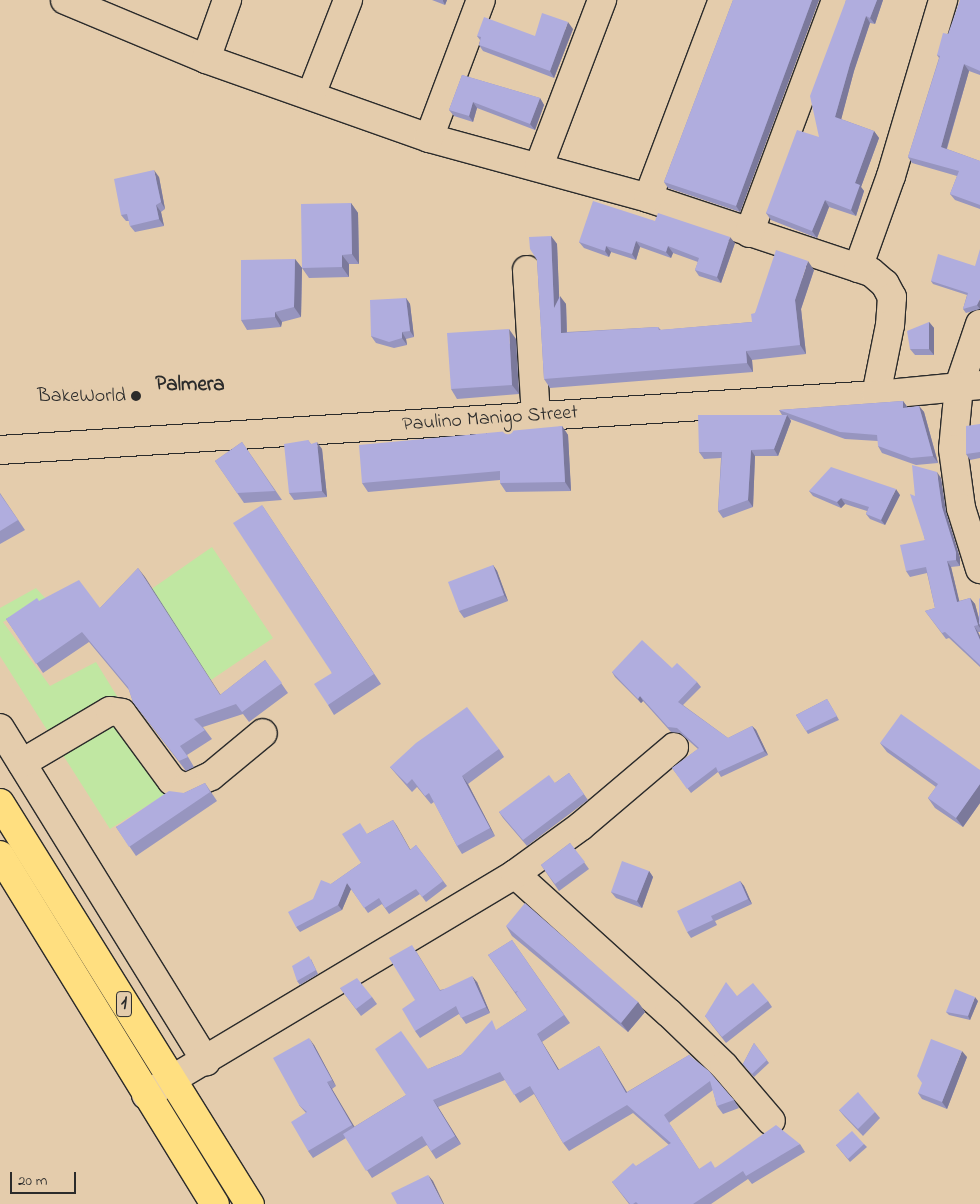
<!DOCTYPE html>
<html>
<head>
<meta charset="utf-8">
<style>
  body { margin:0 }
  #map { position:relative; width:980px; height:1204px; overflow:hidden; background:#e4ccac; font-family:"Indie Flower",sans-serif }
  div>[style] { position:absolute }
  .green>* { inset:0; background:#c0e7a2 }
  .roads { filter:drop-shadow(1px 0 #2b2b2b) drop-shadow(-1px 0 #2b2b2b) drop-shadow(0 1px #2b2b2b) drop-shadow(0 -1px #2b2b2b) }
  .minor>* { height:28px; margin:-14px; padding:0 14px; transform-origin:14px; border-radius:14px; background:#e4ccac }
  .highway>* { height:28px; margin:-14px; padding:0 14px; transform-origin:14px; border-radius:14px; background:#ffdf80 }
  .wall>* { inset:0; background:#9795bf }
  .shaded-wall>* { inset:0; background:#7b799b }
  .building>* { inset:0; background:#b0adde }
  .dots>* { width:14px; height:14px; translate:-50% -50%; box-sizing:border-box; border:2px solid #e4ccac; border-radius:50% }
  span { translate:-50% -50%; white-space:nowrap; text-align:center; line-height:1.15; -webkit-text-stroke:4.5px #e4ccac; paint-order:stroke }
  .shield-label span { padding:1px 4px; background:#e4ccac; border:1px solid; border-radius:4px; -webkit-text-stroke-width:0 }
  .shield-label { font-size:19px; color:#2b2b2b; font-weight:700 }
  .poi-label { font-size:20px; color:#2b2b2b }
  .right { translate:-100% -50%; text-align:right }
  .street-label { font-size:20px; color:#2b2b2b }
  .neighbourhood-label { font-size:21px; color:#2b2b2b; font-weight:700 }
  .scale { position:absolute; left:10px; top:1172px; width:66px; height:22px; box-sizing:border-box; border:2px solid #2b2b2b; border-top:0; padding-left:6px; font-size:15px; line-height:18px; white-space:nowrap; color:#2b2b2b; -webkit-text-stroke:4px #e4ccac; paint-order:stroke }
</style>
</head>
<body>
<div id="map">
  <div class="green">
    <i style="clip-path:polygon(212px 547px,273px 638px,211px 680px,150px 590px)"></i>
    <i style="clip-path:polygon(36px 588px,47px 600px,3px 622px,50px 686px,96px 662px,163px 771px,201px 772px,110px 829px,0 656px,0 608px)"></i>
  </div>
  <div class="roads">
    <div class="minor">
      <i style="left:65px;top:0;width:153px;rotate:22.7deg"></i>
      <i style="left:206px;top:59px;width:237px;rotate:19.5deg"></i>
      <i style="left:429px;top:138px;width:227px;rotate:15.3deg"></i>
      <i style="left:648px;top:198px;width:235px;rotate:18.4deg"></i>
      <i style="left:871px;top:272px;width:18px;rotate:41deg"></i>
      <i style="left:885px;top:284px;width:15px;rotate:62deg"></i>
      <i style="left:892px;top:297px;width:28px;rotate:94deg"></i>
      <i style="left:890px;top:325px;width:71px;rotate:101.3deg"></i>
      <i style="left:206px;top:59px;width:63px;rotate:-70.4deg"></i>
      <i style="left:311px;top:95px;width:102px;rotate:-68.7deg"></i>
      <i style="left:429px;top:138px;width:147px;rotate:-69.4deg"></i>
      <i style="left:539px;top:166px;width:178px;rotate:-69.2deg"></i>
      <i style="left:648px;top:198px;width:212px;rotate:-69.3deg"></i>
      <i style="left:749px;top:233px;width:249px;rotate:-69.5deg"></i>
      <i style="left:858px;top:268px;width:98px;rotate:-70.3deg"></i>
      <i style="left:891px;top:176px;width:184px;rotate:-73.5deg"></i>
      <i style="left:527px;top:270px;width:146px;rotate:86.5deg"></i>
      <i style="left:980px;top:324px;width:65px;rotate:108.7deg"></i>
      <i style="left:959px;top:386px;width:63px;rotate:95.4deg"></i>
      <i style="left:953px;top:449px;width:60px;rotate:82.3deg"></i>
      <i style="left:961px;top:508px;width:64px;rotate:72.7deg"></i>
      <i style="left:0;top:450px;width:878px;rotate:-3.59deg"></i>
      <i style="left:876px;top:395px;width:104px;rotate:-5.5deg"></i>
      <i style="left:0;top:728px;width:392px;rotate:58.3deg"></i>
      <i style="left:22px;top:763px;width:102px;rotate:-30.6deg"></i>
      <i style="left:110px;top:711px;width:12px;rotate:9deg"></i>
      <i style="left:122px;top:713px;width:84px;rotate:53.7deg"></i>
      <i style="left:172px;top:781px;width:15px;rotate:28deg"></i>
      <i style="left:185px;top:788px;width:29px;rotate:-25deg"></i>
      <i style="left:211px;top:776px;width:67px;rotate:-39.6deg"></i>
      <i style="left:515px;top:874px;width:207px;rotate:42.1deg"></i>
      <i style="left:669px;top:1013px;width:76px;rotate:43.9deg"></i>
      <i style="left:724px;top:1066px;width:72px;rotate:49.5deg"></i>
      <i style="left:146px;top:1095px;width:430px;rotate:-30.9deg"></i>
      <i style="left:515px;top:874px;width:82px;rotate:-36deg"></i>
      <i style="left:581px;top:826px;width:122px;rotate:-40.3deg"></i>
    </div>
    <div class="highway">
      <i style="left:0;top:803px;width:473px;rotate:58.1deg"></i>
      <i style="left:0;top:855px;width:410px;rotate:58.4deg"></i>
    </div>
  </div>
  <div class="wall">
    <i style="clip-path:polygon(432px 0,447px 0,445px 5px)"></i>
    <i style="clip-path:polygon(733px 0,819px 0,740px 212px,668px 188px,664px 182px)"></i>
    <i style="clip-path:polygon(846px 0,883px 0,875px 24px,870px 23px,854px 71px,841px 119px,874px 131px,879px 138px,861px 187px,864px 191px,856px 216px,829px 207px,817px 238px,771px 220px,766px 213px,819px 137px)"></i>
    <i style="clip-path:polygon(980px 0,980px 75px,969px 71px,947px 149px,980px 161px,980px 209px,955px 200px,950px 194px,957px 176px,912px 163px,908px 157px,939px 58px,937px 55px)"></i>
    <i style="clip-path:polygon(573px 29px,554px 78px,483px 51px,479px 45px,480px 40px,477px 36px,535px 36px)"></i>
    <i style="clip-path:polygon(462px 75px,540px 98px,544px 105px,535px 130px,477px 108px,473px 122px,454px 116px,449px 110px)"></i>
    <i style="clip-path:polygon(159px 177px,165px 209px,161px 212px,164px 226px,135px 232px,130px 226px,129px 221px,126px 221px,121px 215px)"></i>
    <i style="clip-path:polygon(351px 203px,358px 213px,359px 264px,349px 264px,349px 277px,309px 278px,302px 268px)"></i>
    <i style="clip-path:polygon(655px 221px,735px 243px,721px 283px,699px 276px,695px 270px,698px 262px,673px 253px,671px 258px,640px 247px,636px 260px,611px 252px,609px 257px,584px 248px,579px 242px)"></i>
    <i style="clip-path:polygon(551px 236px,557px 244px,559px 297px,566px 304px,567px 332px,658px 327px,661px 330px,752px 322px,755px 313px,814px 270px,801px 309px,806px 354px,752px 360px,753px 372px,550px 388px,544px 379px,537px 260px)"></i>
    <i style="clip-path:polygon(295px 259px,302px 268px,301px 317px,282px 322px,281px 327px,247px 330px,241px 320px)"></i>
    <i style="clip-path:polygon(975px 266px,980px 309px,966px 313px,963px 309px,967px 295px,933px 284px,931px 281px)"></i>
    <i style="clip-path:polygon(406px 298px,410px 304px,414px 337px,406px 339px,407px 345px,394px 348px,376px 343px,371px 336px)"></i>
    <i style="clip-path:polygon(929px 322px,934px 328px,934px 355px,915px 355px,910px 349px)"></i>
    <i style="clip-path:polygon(516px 339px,519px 394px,457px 399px,451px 389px)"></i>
    <i style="clip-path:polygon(903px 401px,908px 408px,919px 406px,924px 412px,938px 463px,916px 465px,882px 453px,878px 446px,878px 441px,845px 439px,790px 419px,791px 421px,778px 456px,755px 456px,753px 507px,723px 518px,718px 511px,721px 458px,704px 459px,699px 452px,782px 415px,779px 410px)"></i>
    <i style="clip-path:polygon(980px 424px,980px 458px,970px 460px,966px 454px)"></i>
    <i style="clip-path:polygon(562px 426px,568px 435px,571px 491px,506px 492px,500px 483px,500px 480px,368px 492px,362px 483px)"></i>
    <i style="clip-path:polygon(308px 440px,311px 444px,322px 449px,327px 497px,294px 500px,289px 493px)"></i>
    <i style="clip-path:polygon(242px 442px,282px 500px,244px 503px,215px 461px)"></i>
    <i style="clip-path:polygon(941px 478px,946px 512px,960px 558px,960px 566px,951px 567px,959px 601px,970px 598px,975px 604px,979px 618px,980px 598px,980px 632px,978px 632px,980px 636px,980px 667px,949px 638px,946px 639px,925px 611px,935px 608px,927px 573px,910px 577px,906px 571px,925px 540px,915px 496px)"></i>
    <i style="clip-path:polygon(809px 491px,900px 495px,885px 525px,870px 519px,866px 514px,867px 511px,845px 504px,841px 508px,813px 496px)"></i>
    <i style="clip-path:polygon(0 493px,25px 530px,0 544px)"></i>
    <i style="clip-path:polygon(262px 505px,381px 684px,334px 715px,328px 705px,332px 673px)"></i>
    <i style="clip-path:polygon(493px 565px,497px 571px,508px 601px,464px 618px,459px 611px)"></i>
    <i style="clip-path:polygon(138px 568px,220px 695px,265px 660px,288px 693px,249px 722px,243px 714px,203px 727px,212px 739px,187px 755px,194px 767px,186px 771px,133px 702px,129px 690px,89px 642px,43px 673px,6px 619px,39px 601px,100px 608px)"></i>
    <i style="clip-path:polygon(672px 668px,697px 682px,701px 687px,683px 705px,728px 738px,752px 726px,756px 730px,768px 755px,721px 777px,718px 772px,691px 793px,672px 768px,698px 749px,680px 733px,671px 732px,643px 701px,641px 703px,615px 677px,612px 672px)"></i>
    <i style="clip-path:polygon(827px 699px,839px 720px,808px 734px,796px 715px)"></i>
    <i style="clip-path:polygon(880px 743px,980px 770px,980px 803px,963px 827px,935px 808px,928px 798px,936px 787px,887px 752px)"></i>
    <i style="clip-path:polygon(499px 749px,504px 757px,468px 784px,495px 836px,462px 854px,457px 846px,434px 802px,431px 804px,417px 787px,412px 792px,396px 774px,390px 767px)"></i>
    <i style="clip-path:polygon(569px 773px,588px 800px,527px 846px,503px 818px,499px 812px,555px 783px)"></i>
    <i style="clip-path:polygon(205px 783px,217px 801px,136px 856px,116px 827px,184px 793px)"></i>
    <i style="clip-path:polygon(393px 820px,410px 850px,416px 845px,447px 886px,426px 902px,420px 894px,389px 914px,382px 904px,368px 913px,351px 889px,342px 910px,300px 932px,296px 927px,331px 884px,361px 863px,367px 834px)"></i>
    <i style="clip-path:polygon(570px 843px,589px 869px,559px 891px,541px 865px)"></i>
    <i style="clip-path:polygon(649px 871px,653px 877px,642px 908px,616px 898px,611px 892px)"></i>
    <i style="clip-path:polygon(740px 881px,744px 886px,752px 904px,715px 921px,717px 925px,691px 938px,687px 932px)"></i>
    <i style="clip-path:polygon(506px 926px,638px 1002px,645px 1012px,628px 1032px,512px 936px)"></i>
    <i style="clip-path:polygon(512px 940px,570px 1023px,542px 1042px,559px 1070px,599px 1046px,627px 1092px,689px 1055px,734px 1100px,739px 1108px,723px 1114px,717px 1106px,713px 1090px,669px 1123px,699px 1169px,715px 1168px,800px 1144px,805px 1152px,752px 1184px,748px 1179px,711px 1204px,629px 1204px,612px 1182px,669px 1145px,633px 1113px,569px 1151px,563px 1143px,534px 1094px,520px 1103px,505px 1080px,438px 1107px,461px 1144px,436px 1159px,427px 1145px,372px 1178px,346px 1138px,313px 1158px,308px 1151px,306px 1113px,299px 1105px,314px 1045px,336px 1086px,332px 1089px,354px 1127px,406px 1095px,428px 1069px,461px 1055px,498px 1029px,527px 1010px,488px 955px)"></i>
    <i style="clip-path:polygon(416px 951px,440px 990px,477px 982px,490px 1013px,466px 1024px,459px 1014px,420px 1038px,415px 1031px,415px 1000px)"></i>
    <i style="clip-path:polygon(311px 959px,318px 974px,300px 985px,297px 981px)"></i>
    <i style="clip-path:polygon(340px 988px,372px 997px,377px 1004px,361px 1016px)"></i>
    <i style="clip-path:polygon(737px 996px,768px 1001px,772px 1007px,726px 1043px,705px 1016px)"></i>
    <i style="clip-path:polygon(978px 1001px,970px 1020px,949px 1015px,946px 1012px)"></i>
    <i style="clip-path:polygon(754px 1043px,769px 1063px,754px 1077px,743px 1064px)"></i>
    <i style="clip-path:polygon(967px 1057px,947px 1109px,922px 1099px,918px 1093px)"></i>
    <i style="clip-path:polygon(839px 1110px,875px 1112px,880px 1118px,863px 1136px,844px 1116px)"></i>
    <i style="clip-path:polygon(864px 1144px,867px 1147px,850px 1162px,836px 1145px)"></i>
  </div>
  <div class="shaded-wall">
    <i style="clip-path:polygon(443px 0,447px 0,445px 5px,443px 1px)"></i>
    <i style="clip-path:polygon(812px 0,819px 0,740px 212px,736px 206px)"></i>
    <i style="clip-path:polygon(877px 0,883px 0,875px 24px,870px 18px)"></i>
    <i style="clip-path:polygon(866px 16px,870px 23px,854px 71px,840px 124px,835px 117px,850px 64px)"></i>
    <i style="clip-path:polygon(568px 22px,573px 29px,554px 78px,550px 71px)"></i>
    <i style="clip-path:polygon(964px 64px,969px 71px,945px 154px,941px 147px)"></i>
    <i style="clip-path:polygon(540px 98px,544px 105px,535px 130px,530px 124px)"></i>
    <i style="clip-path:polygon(473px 102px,477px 108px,473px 122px,469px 116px)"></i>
    <i style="clip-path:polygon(874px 131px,879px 138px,861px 187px,864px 191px,856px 216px,851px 210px,855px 183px)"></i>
    <i style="clip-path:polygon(154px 170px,159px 177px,165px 209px,161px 202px)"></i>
    <i style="clip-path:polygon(825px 200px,829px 207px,817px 238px,812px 231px)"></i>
    <i style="clip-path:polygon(351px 203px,358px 213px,359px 264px,352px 254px)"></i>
    <i style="clip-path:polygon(156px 205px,161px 212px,164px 226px,159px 219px)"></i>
    <i style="clip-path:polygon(551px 236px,557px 244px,560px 317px,554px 308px)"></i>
    <i style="clip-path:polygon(730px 237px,735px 243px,721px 283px,717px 277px)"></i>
    <i style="clip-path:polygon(636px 241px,640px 247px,636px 260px,632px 254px)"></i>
    <i style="clip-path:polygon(606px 246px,611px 252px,609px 257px,605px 251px)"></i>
    <i style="clip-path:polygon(668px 246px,673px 253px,671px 258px,666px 252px)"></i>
    <i style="clip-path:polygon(342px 255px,349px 264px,349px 277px,342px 267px)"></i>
    <i style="clip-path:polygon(295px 259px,302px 268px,301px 317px,294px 307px)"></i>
    <i style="clip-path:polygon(808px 261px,814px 270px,801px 309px,806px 354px,800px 345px,795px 300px)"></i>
    <i style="clip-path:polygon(560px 296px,566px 304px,567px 341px,561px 333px)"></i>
    <i style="clip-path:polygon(406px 298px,410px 304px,414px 337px,410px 331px)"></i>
    <i style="clip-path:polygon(980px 299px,980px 309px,977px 305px)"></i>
    <i style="clip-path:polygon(275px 312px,282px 322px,281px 327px,275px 317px)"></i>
    <i style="clip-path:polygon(929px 322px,934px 328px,934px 355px,929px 349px)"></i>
    <i style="clip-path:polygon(509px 329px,516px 339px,519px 394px,512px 385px)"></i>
    <i style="clip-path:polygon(402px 332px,406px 339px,407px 345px,402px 338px)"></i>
    <i style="clip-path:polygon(746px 351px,752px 360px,753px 372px,747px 363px)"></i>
    <i style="clip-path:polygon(903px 401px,908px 408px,903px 408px)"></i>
    <i style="clip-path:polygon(919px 406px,924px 412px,938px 463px,933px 456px)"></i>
    <i style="clip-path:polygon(787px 415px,791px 421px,778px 456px,774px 449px)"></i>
    <i style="clip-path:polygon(562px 426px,568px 435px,571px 491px,565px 482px)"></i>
    <i style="clip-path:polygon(317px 442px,322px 449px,327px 497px,322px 491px)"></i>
    <i style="clip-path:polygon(751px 450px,755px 456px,753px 507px,748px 500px)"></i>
    <i style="clip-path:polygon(937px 472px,941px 478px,946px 512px,960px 558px,960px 566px,956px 560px,942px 507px)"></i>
    <i style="clip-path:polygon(896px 489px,900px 495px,885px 525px,881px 520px)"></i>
    <i style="clip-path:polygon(841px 498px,845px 504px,841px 508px,837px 502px)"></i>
    <i style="clip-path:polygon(947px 561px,951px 567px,961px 608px,957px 602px)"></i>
    <i style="clip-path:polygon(493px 565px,497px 571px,508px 601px,504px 595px)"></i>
    <i style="clip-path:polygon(138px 568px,145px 577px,227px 705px,220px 695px)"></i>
    <i style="clip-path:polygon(970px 598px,975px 604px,980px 623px,979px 624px,980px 626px,980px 628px,978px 625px)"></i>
    <i style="clip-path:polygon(974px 626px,978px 632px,980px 636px,980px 640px)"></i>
    <i style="clip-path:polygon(640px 696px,643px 701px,641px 703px,638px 699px)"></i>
    <i style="clip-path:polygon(752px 726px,756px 730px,768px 755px,764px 751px)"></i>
    <i style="clip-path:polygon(462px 776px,468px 784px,495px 836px,490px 828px)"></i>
    <i style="clip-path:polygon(980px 784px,980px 803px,963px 827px,956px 818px)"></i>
    <i style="clip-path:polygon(393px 820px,397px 826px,414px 856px,410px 850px)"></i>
    <i style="clip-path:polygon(649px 871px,653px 877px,642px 908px,637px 901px)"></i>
    <i style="clip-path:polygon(740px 881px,744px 886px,752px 904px,748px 899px)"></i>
    <i style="clip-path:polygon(347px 883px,351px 889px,342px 910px,338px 905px)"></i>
    <i style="clip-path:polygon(472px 976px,477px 982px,490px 1013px,486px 1007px)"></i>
    <i style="clip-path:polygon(975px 997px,978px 1001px,970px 1020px,968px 1016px)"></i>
    <i style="clip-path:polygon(638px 1002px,645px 1012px,628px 1032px,621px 1023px)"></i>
    <i style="clip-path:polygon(537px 1034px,542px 1042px,564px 1078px,558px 1070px)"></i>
    <i style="clip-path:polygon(309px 1038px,314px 1045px,336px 1086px,332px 1080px)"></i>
    <i style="clip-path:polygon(599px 1046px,604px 1054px,632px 1101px,626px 1093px)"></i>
    <i style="clip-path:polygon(962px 1051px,967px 1057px,947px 1109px,942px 1102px)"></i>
    <i style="clip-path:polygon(327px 1082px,332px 1089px,357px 1131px,352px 1125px)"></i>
    <i style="clip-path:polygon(433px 1100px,438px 1107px,461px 1144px,455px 1136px)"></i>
    <i style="clip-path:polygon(428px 1175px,433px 1181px,444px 1204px,443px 1204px)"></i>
  </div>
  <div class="building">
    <i style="clip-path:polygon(733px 0,812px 0,736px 206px,664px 182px)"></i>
    <i style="clip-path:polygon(846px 0,877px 0,870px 18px,866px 16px,850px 64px,835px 117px,874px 131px,855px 183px,860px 185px,851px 210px,825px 200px,812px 231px,766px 213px,797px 130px,819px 137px,810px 96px)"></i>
    <i style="clip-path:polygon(960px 0,980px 0,980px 71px,964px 64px,941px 147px,980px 161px,980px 205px,950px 194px,959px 171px,908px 157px,940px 56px,937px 55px,943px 33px,948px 34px)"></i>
    <i style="clip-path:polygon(542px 13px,568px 22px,550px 71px,479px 45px,481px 37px,477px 36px,484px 17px,535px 36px)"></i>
    <i style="clip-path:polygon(462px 75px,540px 98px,530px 124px,473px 102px,469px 116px,449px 110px)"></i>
    <i style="clip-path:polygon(154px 170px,161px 202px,156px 205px,159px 219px,130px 226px,127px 214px,121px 215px,114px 179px)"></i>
    <i style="clip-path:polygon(593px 201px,655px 221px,658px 213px,730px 237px,717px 277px,695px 270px,699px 258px,668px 246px,666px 252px,636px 241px,632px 254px,606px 246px,605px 251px,579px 242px)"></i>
    <i style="clip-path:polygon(351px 203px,352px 254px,342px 255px,342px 267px,302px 268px,301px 204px)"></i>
    <i style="clip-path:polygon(551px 236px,554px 308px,560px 296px,561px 333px,658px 327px,659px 330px,752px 322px,751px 314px,755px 313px,776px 250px,808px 261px,795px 300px,800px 345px,746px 351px,747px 363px,544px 379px,537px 260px,530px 249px,529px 237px)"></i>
    <i style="clip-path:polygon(980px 249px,980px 299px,977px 305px,963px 309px,968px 293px,931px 281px,938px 254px,975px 266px)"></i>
    <i style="clip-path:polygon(295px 259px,294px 307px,275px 312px,275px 317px,241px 320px,241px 260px)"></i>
    <i style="clip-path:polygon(406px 298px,410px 331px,402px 332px,402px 338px,389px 342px,371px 336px,370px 300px)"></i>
    <i style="clip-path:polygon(929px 322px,929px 349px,910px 349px,907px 331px)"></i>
    <i style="clip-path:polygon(509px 329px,512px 385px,451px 389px,447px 333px)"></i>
    <i style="clip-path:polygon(903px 401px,903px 408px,919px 406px,933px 456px,911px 458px,878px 446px,877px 435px,840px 432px,779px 410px)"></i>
    <i style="clip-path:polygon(698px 415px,787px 415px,774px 449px,751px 450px,748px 500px,718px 511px,722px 452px,699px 452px)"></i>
    <i style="clip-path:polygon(980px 424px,980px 452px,966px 454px,966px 426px)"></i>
    <i style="clip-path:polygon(562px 426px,565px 482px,500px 483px,500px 471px,362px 483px,359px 445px)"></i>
    <i style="clip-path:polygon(308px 440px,311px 444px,317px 442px,322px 491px,289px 493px,284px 444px)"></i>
    <i style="clip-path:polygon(242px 442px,275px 491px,237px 493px,215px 461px)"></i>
    <i style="clip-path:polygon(912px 465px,937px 472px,942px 507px,956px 552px,956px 560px,947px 561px,957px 602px,970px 598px,978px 625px,974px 626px,980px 640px,980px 665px,945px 632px,942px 633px,925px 611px,935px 608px,926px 567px,906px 571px,900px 545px,925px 540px,910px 494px,915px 496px)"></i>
    <i style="clip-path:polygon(831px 467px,896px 489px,881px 520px,866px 514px,869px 507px,841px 498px,837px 502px,809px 491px)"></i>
    <i style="clip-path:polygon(0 494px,18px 520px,0 531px)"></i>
    <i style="clip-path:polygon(262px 505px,374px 674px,328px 705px,314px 684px,332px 673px,233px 523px)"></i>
    <i style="clip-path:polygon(493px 565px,504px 595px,459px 611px,448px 582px)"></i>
    <i style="clip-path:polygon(138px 568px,220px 695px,265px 660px,282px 683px,242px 712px,236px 704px,194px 719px,205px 730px,180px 746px,188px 757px,179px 761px,133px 702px,128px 687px,82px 632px,36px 664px,6px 619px,37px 598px,39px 601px,79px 580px,100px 608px)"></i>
    <i style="clip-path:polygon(980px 598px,980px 624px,979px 624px,979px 599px)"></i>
    <i style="clip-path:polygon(642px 640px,672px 668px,677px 663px,697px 682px,678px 702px,728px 738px,752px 726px,764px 751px,718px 772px,716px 767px,687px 789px,672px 768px,699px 748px,677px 728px,668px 727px,640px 696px,638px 699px,612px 672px)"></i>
    <i style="clip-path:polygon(827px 699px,837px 716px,806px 731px,796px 715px)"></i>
    <i style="clip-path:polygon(467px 707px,499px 749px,462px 776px,490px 828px,457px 846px,429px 793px,425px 796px,412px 779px,407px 784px,390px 767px,416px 743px)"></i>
    <i style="clip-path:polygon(901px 714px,980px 770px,980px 784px,956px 818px,928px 798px,938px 784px,880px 743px)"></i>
    <i style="clip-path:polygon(569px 773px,584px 794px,523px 840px,499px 812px,549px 775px,555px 783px)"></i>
    <i style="clip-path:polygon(205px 783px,210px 792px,129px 847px,116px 827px,169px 791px,184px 793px)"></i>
    <i style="clip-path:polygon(393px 820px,410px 850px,416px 845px,443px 881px,422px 897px,416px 889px,385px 908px,379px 898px,364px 908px,347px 883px,338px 905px,296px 927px,288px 912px,313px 899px,321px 880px,331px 884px,361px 863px,342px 834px,360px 823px,367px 834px)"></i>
    <i style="clip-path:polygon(570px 843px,585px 862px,555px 884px,541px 865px)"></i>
    <i style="clip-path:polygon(622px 861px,649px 871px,637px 901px,611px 892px)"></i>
    <i style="clip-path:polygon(740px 881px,748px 899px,711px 916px,713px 920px,687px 932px,677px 911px)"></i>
    <i style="clip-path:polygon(525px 903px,638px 1002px,621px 1023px,506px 926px)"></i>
    <i style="clip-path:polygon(512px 940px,564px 1015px,537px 1034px,558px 1070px,599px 1046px,626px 1093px,689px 1055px,709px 1071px,734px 1100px,717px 1106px,710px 1081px,664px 1115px,699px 1169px,711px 1161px,715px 1168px,776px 1125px,800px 1144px,746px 1176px,743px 1171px,693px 1204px,638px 1204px,636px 1202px,633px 1204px,630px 1204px,612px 1182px,633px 1163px,636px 1166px,671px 1143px,627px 1105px,563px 1143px,530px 1086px,514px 1095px,500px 1072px,433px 1100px,455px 1136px,431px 1151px,422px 1136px,366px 1171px,343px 1134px,406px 1095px,375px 1049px,401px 1031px,428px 1069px,461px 1055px,492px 1020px,496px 1030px,527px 1010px,516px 993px,518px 991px,515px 992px,488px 955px)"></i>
    <i style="clip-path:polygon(412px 945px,440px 991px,472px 976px,486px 1007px,461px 1018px,456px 1006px,415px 1031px,402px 1009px,415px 1000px,389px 958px)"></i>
    <i style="clip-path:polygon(309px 956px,316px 970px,297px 981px,292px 966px)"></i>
    <i style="clip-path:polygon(357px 978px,372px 997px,356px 1009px,340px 988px)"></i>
    <i style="clip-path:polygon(726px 982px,737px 996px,753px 983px,768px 1001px,722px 1037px,705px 1016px)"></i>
    <i style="clip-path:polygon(955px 989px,975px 997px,968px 1016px,946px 1012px)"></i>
    <i style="clip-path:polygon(309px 1038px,332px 1080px,327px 1082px,352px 1125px,308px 1151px,291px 1122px,307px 1112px,299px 1105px,273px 1058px)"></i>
    <i style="clip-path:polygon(931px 1039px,962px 1051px,942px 1102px,918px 1093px,922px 1083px,917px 1076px)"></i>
    <i style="clip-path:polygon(754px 1043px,767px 1060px,752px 1074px,743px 1064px)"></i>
    <i style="clip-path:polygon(858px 1092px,875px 1112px,858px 1129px,839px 1110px)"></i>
    <i style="clip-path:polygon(852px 1131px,864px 1144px,848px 1159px,836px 1145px)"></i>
    <i style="clip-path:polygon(428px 1175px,443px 1204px,397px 1204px,391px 1193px)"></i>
  </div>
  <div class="dots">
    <i style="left:136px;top:396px;background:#2b2b2b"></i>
  </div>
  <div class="shield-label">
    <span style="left:124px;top:1004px">1</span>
  </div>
  <div class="poi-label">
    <span class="right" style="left:126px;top:396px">BakeWorld</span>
  </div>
  <div class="street-label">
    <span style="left:490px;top:419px;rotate:-4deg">Paulino Manigo Street</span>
  </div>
  <div class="neighbourhood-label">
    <span style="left:190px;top:385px">Palmera</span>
  </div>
  <div class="scale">20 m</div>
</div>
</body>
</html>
